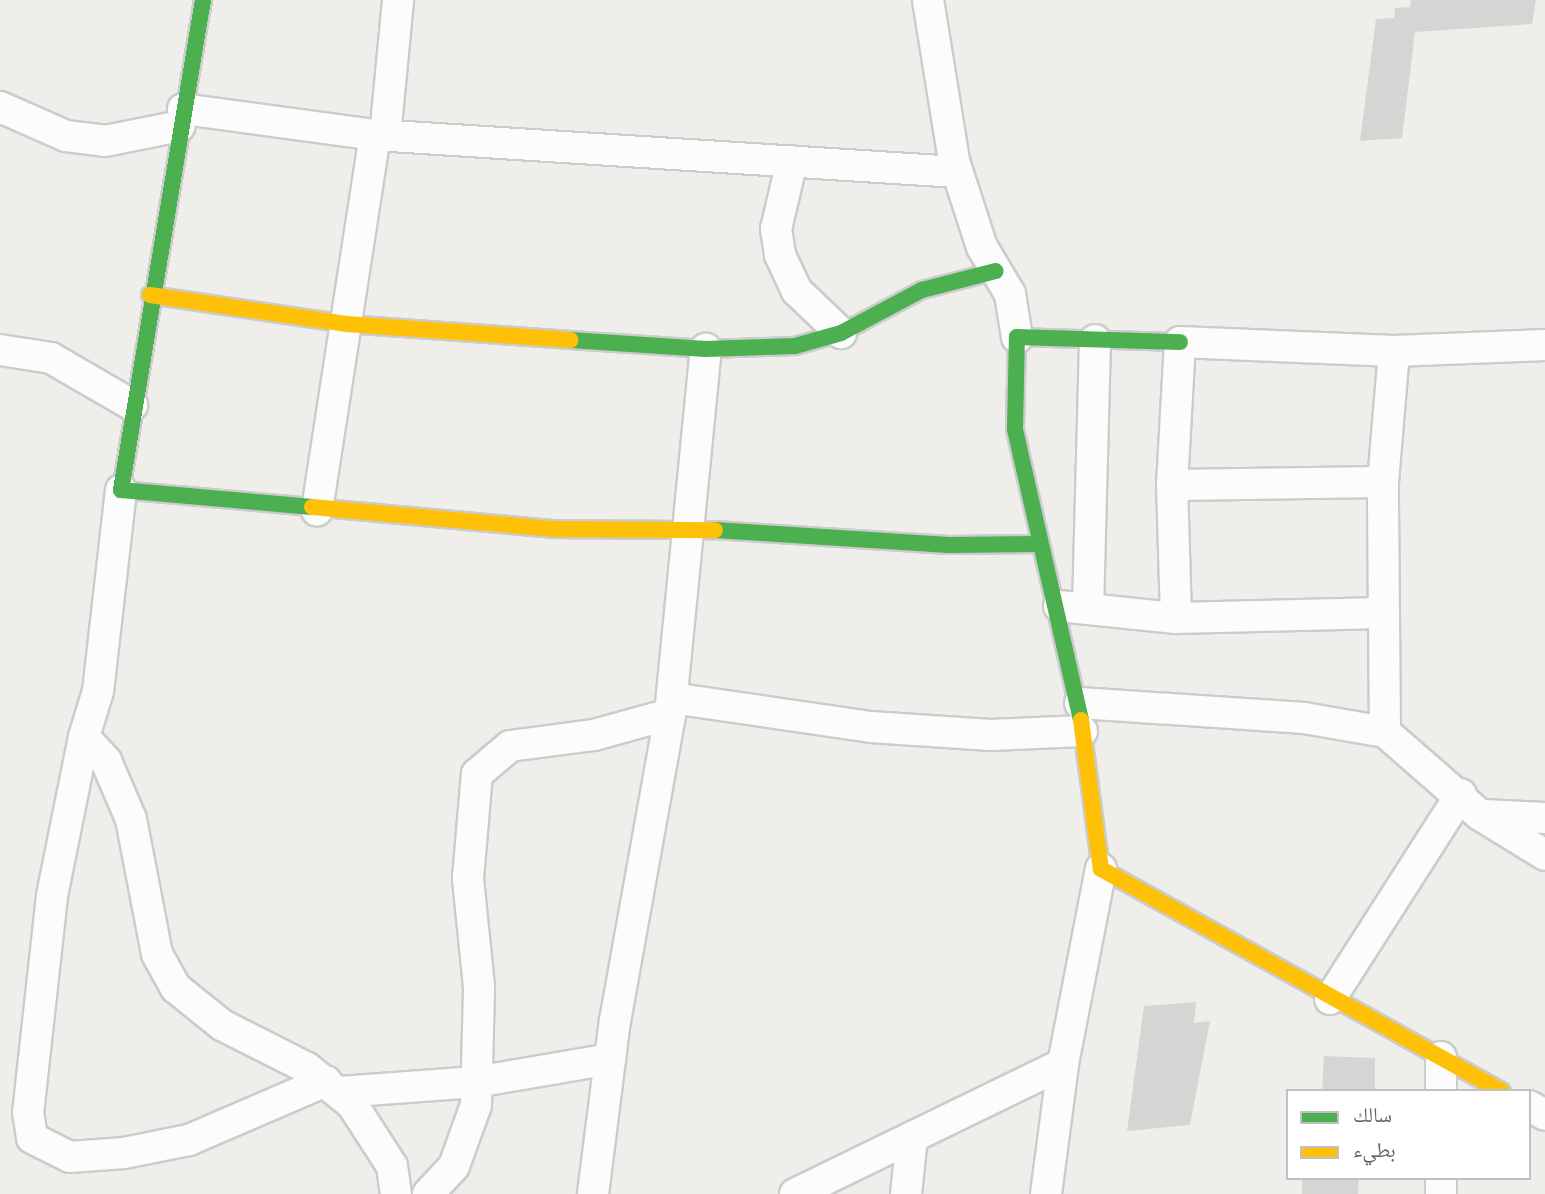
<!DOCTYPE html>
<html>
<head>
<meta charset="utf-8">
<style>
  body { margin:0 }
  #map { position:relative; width:1545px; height:1194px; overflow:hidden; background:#efeeea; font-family:Inter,"Noto Naskh Arabic",sans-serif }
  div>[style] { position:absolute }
  .building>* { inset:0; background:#d6d5d3 }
  .roads { filter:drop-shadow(2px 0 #cbcccc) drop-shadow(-2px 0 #cbcccc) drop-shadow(0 2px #cbcccc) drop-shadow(0 -2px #cbcccc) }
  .street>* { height:30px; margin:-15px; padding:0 15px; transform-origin:15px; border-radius:15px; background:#fdfcfc }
  .fast>* { height:16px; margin:-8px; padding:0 8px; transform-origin:8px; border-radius:8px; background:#4caf50 }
  .slow>* { height:16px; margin:-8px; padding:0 8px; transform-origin:8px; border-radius:8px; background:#ffc107 }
  span { translate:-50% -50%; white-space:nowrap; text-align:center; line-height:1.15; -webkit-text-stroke:5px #fff; paint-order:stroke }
  .legend { position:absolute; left:1286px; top:1089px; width:245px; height:91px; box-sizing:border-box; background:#fff; border:2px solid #bfc1c3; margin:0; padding:9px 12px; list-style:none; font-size:21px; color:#5f6368 }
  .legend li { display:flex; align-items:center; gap:14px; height:35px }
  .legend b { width:35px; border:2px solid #bfc1c3 }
</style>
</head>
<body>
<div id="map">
  <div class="building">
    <i style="clip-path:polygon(1411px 0,1536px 0,1532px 24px,1415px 32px,1402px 138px,1360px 141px,1376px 19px,1394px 18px,1395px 8px,1410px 7px)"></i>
    <i style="clip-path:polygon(1196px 1002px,1194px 1023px,1210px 1021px,1190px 1125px,1127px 1131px,1144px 1006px)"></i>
    <i style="clip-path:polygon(1324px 1056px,1375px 1058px,1375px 1091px,1322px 1091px)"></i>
    <i style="clip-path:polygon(1302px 1178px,1359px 1178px,1358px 1194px,1302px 1194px)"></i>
  </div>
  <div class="roads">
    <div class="street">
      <i style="left:928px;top:0;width:163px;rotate:80.8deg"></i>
      <i style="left:954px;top:161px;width:90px;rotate:72deg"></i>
      <i style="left:982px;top:247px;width:55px;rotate:59.2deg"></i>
      <i style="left:1010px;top:294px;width:44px;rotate:80.8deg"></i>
      <i style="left:0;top:107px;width:72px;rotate:23.7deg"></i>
      <i style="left:66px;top:136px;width:39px;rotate:7deg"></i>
      <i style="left:105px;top:141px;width:76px;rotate:-11.3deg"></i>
      <i style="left:183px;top:109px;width:194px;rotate:7.7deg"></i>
      <i style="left:375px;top:135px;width:380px;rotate:98.8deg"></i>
      <i style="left:375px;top:135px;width:583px;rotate:3.64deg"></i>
      <i style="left:385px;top:136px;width:137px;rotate:-84.5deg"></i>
      <i style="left:792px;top:161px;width:70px;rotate:103.2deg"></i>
      <i style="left:776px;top:229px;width:26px;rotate:81deg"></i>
      <i style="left:780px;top:255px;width:40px;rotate:65deg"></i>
      <i style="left:797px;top:291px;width:61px;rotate:43.7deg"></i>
      <i style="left:0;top:350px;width:52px;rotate:8.9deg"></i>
      <i style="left:51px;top:358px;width:94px;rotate:30.1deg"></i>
      <i style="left:1172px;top:485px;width:211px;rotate:-0.8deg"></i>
      <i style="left:121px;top:490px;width:202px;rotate:96.5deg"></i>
      <i style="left:98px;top:691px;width:48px;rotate:106.9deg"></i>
      <i style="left:84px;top:737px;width:33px;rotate:47deg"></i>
      <i style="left:106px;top:761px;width:63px;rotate:66.7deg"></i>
      <i style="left:131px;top:819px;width:137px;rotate:79.1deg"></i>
      <i style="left:157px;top:954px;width:39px;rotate:61deg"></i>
      <i style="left:176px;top:988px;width:59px;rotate:38.8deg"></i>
      <i style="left:222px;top:1025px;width:95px;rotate:26.8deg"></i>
      <i style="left:307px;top:1068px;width:58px;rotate:38.7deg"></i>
      <i style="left:352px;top:1104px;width:74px;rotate:57.2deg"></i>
      <i style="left:392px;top:1166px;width:28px;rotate:82deg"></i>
      <i style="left:1059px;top:606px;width:118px;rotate:5.9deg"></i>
      <i style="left:1176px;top:618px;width:206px;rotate:-1.4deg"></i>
      <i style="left:1088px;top:609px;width:269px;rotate:-88.5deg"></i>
      <i style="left:1176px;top:618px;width:133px;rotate:-91.7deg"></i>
      <i style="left:1172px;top:485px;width:143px;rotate:-86.8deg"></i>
      <i style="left:1180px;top:342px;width:214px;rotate:2.4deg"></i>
      <i style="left:1394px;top:351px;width:151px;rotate:-2.3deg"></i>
      <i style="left:672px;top:698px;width:201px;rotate:8.3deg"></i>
      <i style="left:871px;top:727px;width:120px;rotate:3.8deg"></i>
      <i style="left:991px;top:735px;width:91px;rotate:-2.5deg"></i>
      <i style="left:1080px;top:703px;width:225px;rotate:3.8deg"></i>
      <i style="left:1304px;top:718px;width:82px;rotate:9.8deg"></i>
      <i style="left:1385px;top:732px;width:126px;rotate:41.1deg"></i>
      <i style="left:1480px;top:815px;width:76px;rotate:31.6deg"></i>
      <i style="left:1385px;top:732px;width:250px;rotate:-90.5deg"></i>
      <i style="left:1383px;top:482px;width:131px;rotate:-85.2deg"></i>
      <i style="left:84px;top:737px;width:162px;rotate:101.4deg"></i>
      <i style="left:52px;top:896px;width:217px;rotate:96.3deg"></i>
      <i style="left:28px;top:1112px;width:26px;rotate:81deg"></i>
      <i style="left:32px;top:1138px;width:42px;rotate:26.6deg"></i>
      <i style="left:70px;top:1157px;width:54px;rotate:-4.2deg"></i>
      <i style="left:124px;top:1153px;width:66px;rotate:-11.3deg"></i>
      <i style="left:189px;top:1140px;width:149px;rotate:-23.3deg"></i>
      <i style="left:1484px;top:815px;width:61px;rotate:2.8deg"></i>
      <i style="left:1330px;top:999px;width:243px;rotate:-57.4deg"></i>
      <i style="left:1441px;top:1091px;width:34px;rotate:-90deg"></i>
      <i style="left:340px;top:1092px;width:136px;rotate:-4.2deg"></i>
      <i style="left:476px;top:1082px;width:136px;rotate:-9.7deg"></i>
      <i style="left:1529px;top:1106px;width:18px;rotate:29deg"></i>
      <i style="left:428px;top:1194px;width:38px;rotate:-47deg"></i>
      <i style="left:454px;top:1166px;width:65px;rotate:-70.2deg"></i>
      <i style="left:476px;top:1105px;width:118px;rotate:-88.5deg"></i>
      <i style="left:479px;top:987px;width:110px;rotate:-95.8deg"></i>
      <i style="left:468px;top:878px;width:104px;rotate:-85.1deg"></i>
      <i style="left:477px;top:774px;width:43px;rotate:-40.3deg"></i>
      <i style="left:510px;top:746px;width:85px;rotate:-7.5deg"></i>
      <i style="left:594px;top:735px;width:79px;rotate:-15.4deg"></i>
      <i style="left:593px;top:1194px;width:174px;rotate:-82.8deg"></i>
      <i style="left:615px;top:1021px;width:312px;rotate:-79.8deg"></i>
      <i style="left:670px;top:714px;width:367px;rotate:-84.4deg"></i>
      <i style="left:795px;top:1194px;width:298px;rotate:-25.9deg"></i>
      <i style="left:1063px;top:1064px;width:199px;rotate:-79deg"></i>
      <i style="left:906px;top:1194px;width:57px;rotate:-84deg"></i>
      <i style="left:1046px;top:1194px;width:131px;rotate:-82.5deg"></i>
      <i style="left:1441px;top:1194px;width:16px;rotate:-90deg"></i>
    </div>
    <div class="fast">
      <i style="left:203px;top:0;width:497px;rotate:99.5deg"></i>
      <i style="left:121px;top:490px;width:192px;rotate:5.1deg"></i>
      <i style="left:570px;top:340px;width:136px;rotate:3.8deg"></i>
      <i style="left:706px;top:349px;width:89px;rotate:-1.9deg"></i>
      <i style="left:795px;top:346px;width:48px;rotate:-15.8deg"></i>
      <i style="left:841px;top:333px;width:92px;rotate:-28deg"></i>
      <i style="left:922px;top:290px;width:76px;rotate:-14.4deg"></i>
      <i style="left:715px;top:530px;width:234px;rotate:3.7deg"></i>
      <i style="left:949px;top:545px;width:88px;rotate:-0.7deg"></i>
      <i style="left:1081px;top:720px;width:298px;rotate:-102.8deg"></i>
      <i style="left:1015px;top:429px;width:92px;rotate:-88.8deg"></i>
      <i style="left:1017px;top:337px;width:163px;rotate:1.8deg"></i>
    </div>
    <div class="slow">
      <i style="left:150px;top:295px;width:198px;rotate:8.4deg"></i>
      <i style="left:346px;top:324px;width:225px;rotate:4.1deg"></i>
      <i style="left:312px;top:507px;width:241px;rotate:5.2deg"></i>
      <i style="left:552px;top:529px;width:163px;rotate:0.4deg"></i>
      <i style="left:1081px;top:720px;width:150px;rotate:82.4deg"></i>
      <i style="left:1101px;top:869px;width:458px;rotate:29deg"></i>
    </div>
  </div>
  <ul class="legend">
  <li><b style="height:9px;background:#4caf50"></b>سالك</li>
  <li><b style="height:9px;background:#ffc107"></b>بطيء</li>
  </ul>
</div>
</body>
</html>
